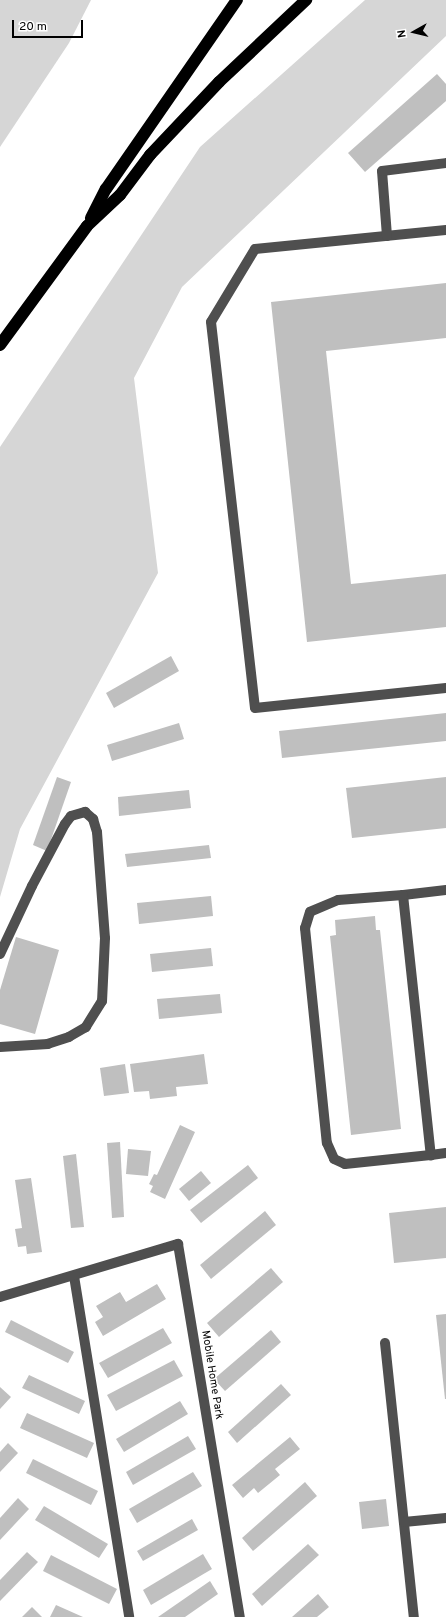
<!DOCTYPE html>
<html>
<head>
<meta charset="utf-8">
<style>
  body { margin:0 }
  #map { position:relative; width:446px; height:1617px; overflow:hidden; background:#fff; font-family:Overpass,sans-serif }
  div>[style] { position:absolute }
  .green>* { inset:0; background:#d6d6d6 }
  .building>* { inset:0; background:#bfbfbf }
  .minor>* { height:10px; margin:-5px; padding:0 5px; transform-origin:5px; border-radius:5px; background:#4f4f4f }
  .highway>* { height:12px; margin:-6px; padding:0 6px; transform-origin:6px; border-radius:6px; background:#000 }
  span { translate:-50% -50%; white-space:nowrap; text-align:center; line-height:1.15; -webkit-text-stroke:3px #fff; paint-order:stroke }
  .street-label { font-size:11px; color:#000 }
  .north { position:absolute; left:394px; top:12px; width:40px; height:40px; -webkit-text-stroke:3px #fff; paint-order:stroke; rotate:262deg; font-size:11px; font-weight:700; line-height:16px; text-align:center; color:#000 }
  .north::after { content:''; display:block; margin:auto; width:14px; height:18px; background:#000; clip-path:polygon(50% 0,100% 100%,50% 72%,0 100%) }
  .scale { position:absolute; left:12px; top:20px; width:71px; height:18px; box-sizing:border-box; border:2px solid #000; border-top:0; padding-left:5px; font-size:12px; line-height:14px; white-space:nowrap; color:#000; -webkit-text-stroke:3px #fff; paint-order:stroke }
</style>
</head>
<body>
<div id="map">
  <div class="green">
    <i style="clip-path:polygon(0 0,91px 0,69px 43px,0 147px)"></i>
    <i style="clip-path:polygon(365px 0,446px 0,446px 36px,182px 287px,134px 378px,158px 573px,20px 829px,0 897px,0 447px,200px 147px)"></i>
  </div>
  <div class="building">
    <i style="clip-path:polygon(437px 74px,446px 84px,446px 101px,365px 172px,348px 153px)"></i>
    <i style="clip-path:polygon(446px 283px,446px 338px,326px 351px,351px 584px,446px 574px,446px 627px,307px 642px,271px 302px)"></i>
    <i style="clip-path:polygon(171px 656px,179px 671px,114px 708px,106px 693px)"></i>
    <i style="clip-path:polygon(446px 713px,446px 741px,282px 758px,279px 731px)"></i>
    <i style="clip-path:polygon(179px 723px,184px 739px,112px 761px,107px 745px)"></i>
    <i style="clip-path:polygon(57px 777px,71px 782px,47px 851px,33px 845px)"></i>
    <i style="clip-path:polygon(446px 777px,446px 828px,352px 838px,346px 788px)"></i>
    <i style="clip-path:polygon(189px 790px,191px 808px,119px 816px,118px 797px)"></i>
    <i style="clip-path:polygon(209px 845px,211px 858px,127px 867px,125px 854px)"></i>
    <i style="clip-path:polygon(211px 896px,213px 916px,139px 924px,137px 903px)"></i>
    <i style="clip-path:polygon(375px 916px,376px 930px,380px 930px,401px 1129px,351px 1135px,330px 936px,336px 935px,335px 920px)"></i>
    <i style="clip-path:polygon(16px 937px,59px 950px,35px 1034px,0 1024px,0 990px)"></i>
    <i style="clip-path:polygon(211px 948px,213px 966px,152px 972px,150px 954px)"></i>
    <i style="clip-path:polygon(220px 994px,222px 1013px,159px 1019px,157px 999px)"></i>
    <i style="clip-path:polygon(204px 1054px,208px 1084px,176px 1087px,177px 1096px,150px 1099px,149px 1091px,134px 1092px,130px 1064px)"></i>
    <i style="clip-path:polygon(125px 1064px,129px 1093px,104px 1096px,100px 1068px)"></i>
    <i style="clip-path:polygon(180px 1125px,195px 1132px,165px 1199px,150px 1192px,153px 1186px,149px 1184px,154px 1174px,157px 1175px)"></i>
    <i style="clip-path:polygon(120px 1142px,124px 1217px,112px 1218px,107px 1143px)"></i>
    <i style="clip-path:polygon(128px 1149px,151px 1151px,148px 1176px,126px 1174px)"></i>
    <i style="clip-path:polygon(76px 1154px,84px 1227px,71px 1228px,63px 1156px)"></i>
    <i style="clip-path:polygon(248px 1165px,258px 1178px,201px 1223px,190px 1210px)"></i>
    <i style="clip-path:polygon(201px 1171px,211px 1183px,189px 1201px,179px 1189px)"></i>
    <i style="clip-path:polygon(31px 1178px,42px 1252px,27px 1254px,26px 1246px,18px 1247px,15px 1229px,22px 1228px,15px 1180px)"></i>
    <i style="clip-path:polygon(446px 1207px,446px 1258px,394px 1263px,389px 1213px)"></i>
    <i style="clip-path:polygon(265px 1211px,276px 1225px,211px 1279px,200px 1265px)"></i>
    <i style="clip-path:polygon(271px 1268px,283px 1282px,219px 1337px,207px 1323px)"></i>
    <i style="clip-path:polygon(157px 1284px,166px 1299px,103px 1336px,95px 1322px,103px 1317px,96px 1306px,120px 1292px,126px 1302px)"></i>
    <i style="clip-path:polygon(446px 1314px,446px 1399px,445px 1399px,436px 1315px)"></i>
    <i style="clip-path:polygon(11px 1320px,74px 1352px,68px 1363px,5px 1332px)"></i>
    <i style="clip-path:polygon(163px 1328px,172px 1343px,108px 1378px,99px 1363px)"></i>
    <i style="clip-path:polygon(271px 1330px,281px 1342px,225px 1391px,214px 1379px)"></i>
    <i style="clip-path:polygon(174px 1360px,183px 1376px,116px 1411px,107px 1395px)"></i>
    <i style="clip-path:polygon(29px 1375px,85px 1401px,79px 1414px,22px 1388px)"></i>
    <i style="clip-path:polygon(281px 1384px,291px 1395px,237px 1443px,228px 1432px)"></i>
    <i style="clip-path:polygon(0 1387px,11px 1397px,0 1409px)"></i>
    <i style="clip-path:polygon(180px 1401px,188px 1414px,124px 1452px,116px 1439px)"></i>
    <i style="clip-path:polygon(27px 1413px,94px 1443px,87px 1458px,20px 1428px)"></i>
    <i style="clip-path:polygon(188px 1436px,196px 1449px,133px 1485px,126px 1472px)"></i>
    <i style="clip-path:polygon(290px 1437px,300px 1449px,275px 1469px,280px 1475px,258px 1493px,254px 1488px,243px 1498px,232px 1485px)"></i>
    <i style="clip-path:polygon(8px 1443px,18px 1453px,0 1472px,0 1452px)"></i>
    <i style="clip-path:polygon(33px 1459px,98px 1491px,91px 1505px,26px 1473px)"></i>
    <i style="clip-path:polygon(193px 1472px,202px 1486px,137px 1523px,129px 1509px)"></i>
    <i style="clip-path:polygon(305px 1482px,317px 1496px,253px 1551px,242px 1538px)"></i>
    <i style="clip-path:polygon(18px 1498px,29px 1509px,0 1540px,0 1518px)"></i>
    <i style="clip-path:polygon(386px 1499px,389px 1526px,362px 1529px,359px 1502px)"></i>
    <i style="clip-path:polygon(44px 1506px,108px 1544px,99px 1558px,35px 1520px)"></i>
    <i style="clip-path:polygon(192px 1519px,198px 1530px,143px 1561px,137px 1551px)"></i>
    <i style="clip-path:polygon(308px 1544px,319px 1555px,262px 1606px,252px 1594px)"></i>
    <i style="clip-path:polygon(27px 1552px,38px 1562px,0 1601px,0 1580px)"></i>
    <i style="clip-path:polygon(203px 1554px,212px 1569px,151px 1605px,143px 1590px)"></i>
    <i style="clip-path:polygon(51px 1555px,117px 1589px,109px 1604px,43px 1571px)"></i>
    <i style="clip-path:polygon(210px 1581px,218px 1594px,185px 1617px,158px 1617px)"></i>
    <i style="clip-path:polygon(318px 1594px,329px 1607px,317px 1617px,292px 1617px)"></i>
    <i style="clip-path:polygon(56px 1605px,83px 1617px,50px 1617px)"></i>
    <i style="clip-path:polygon(32px 1607px,42px 1617px,22px 1617px)"></i>
  </div>
  <div class="minor">
    <i style="left:446px;top:230px;width:192px;rotate:174.3deg"></i>
    <i style="left:255px;top:249px;width:85px;rotate:121.1deg"></i>
    <i style="left:211px;top:322px;width:388px;rotate:83.5deg"></i>
    <i style="left:255px;top:708px;width:192px;rotate:-6deg"></i>
    <i style="left:387px;top:236px;width:65px;rotate:-94.4deg"></i>
    <i style="left:382px;top:171px;width:64px;rotate:-7.1deg"></i>
    <i style="left:446px;top:890px;width:43px;rotate:173.4deg"></i>
    <i style="left:403px;top:895px;width:262px;rotate:83.9deg"></i>
    <i style="left:431px;top:1155px;width:15px;rotate:-8deg"></i>
    <i style="left:403px;top:895px;width:65px;rotate:175.6deg"></i>
    <i style="left:338px;top:900px;width:30px;rotate:157deg"></i>
    <i style="left:310px;top:912px;width:17px;rotate:107deg"></i>
    <i style="left:305px;top:928px;width:216px;rotate:84.2deg"></i>
    <i style="left:327px;top:1143px;width:17px;rotate:66deg"></i>
    <i style="left:334px;top:1159px;width:12px;rotate:24deg"></i>
    <i style="left:345px;top:1164px;width:86px;rotate:-6deg"></i>
    <i style="left:0;top:954px;width:75px;rotate:-64.8deg"></i>
    <i style="left:32px;top:886px;width:70px;rotate:-62deg"></i>
    <i style="left:65px;top:824px;width:10px;rotate:-53deg"></i>
    <i style="left:71px;top:816px;width:15px;rotate:-16deg"></i>
    <i style="left:85px;top:812px;width:11px;rotate:41deg"></i>
    <i style="left:93px;top:819px;width:14px;rotate:73deg"></i>
    <i style="left:97px;top:832px;width:106px;rotate:85.7deg"></i>
    <i style="left:105px;top:938px;width:63px;rotate:92.7deg"></i>
    <i style="left:102px;top:1001px;width:31px;rotate:122deg"></i>
    <i style="left:86px;top:1027px;width:20px;rotate:150deg"></i>
    <i style="left:69px;top:1037px;width:22px;rotate:162deg"></i>
    <i style="left:48px;top:1044px;width:48px;rotate:176.4deg"></i>
    <i style="left:74px;top:1276px;width:345px;rotate:80.8deg"></i>
    <i style="left:0;top:1297px;width:186px;rotate:-16.6deg"></i>
    <i style="left:178px;top:1244px;width:378px;rotate:80.6deg"></i>
    <i style="left:385px;top:1343px;width:276px;rotate:84deg"></i>
    <i style="left:404px;top:1522px;width:42px;rotate:-5.4deg"></i>
  </div>
  <div class="highway">
    <i style="left:91px;top:218px;width:33px;rotate:-63deg"></i>
    <i style="left:106px;top:189px;width:230px;rotate:-55.3deg"></i>
    <i style="left:0;top:345px;width:147px;rotate:-53.8deg"></i>
    <i style="left:87px;top:226px;width:45px;rotate:-43.2deg"></i>
    <i style="left:120px;top:195px;width:50px;rotate:-53.1deg"></i>
    <i style="left:150px;top:155px;width:100px;rotate:-46.6deg"></i>
    <i style="left:219px;top:82px;width:120px;rotate:-43.3deg"></i>
  </div>
  <div class="street-label">
    <span style="left:212px;top:1375px;rotate:81deg">Mobile Home Park</span>
  </div>
  <div class="north">N</div>
  <div class="scale">20 m</div>
</div>
</body>
</html>
